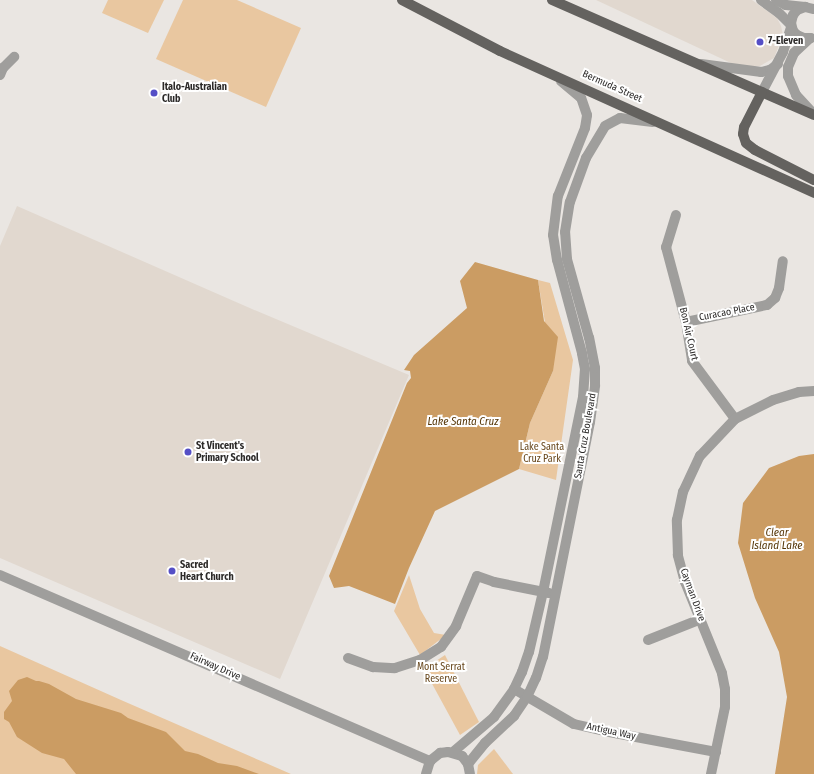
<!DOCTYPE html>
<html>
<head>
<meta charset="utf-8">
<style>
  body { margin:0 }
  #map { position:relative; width:814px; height:774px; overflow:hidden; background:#eae6e2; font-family:"Fira Sans Condensed",sans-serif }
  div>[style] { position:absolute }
  .built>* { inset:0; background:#e1d8cf }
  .green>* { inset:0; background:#e9c7a0 }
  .water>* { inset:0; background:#cb9c63 }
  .minor>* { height:10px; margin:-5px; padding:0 5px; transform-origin:5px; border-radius:5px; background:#9f9e9c }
  .major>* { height:10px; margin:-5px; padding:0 5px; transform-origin:5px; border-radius:5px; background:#64625f }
  .dots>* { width:11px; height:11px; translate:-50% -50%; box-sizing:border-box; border:2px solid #fff; border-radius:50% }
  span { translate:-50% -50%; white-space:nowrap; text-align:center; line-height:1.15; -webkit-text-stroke:4px #fff; paint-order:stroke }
  .poi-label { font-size:10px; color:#2c2a29; font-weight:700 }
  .left { translate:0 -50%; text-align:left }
  .street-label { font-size:10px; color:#2c2a29 }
  .park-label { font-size:10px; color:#67461b }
  .water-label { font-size:11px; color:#563607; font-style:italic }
</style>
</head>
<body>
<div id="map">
  <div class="built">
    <i style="clip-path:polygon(596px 0,752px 0,777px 18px,781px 26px,783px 35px,774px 58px,760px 66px,750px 67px,733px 64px)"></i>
    <i style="clip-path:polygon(17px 206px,252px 309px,409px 375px,280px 679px,0 558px,0 246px)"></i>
  </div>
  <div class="green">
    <i style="clip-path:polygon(108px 0,164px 0,148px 33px,102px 13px)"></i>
    <i style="clip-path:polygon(183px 0,237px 0,301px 28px,266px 107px,156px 59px)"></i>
    <i style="clip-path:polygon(538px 280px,550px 283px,573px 360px,556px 480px,519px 469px,530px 423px,553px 371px)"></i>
    <i style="clip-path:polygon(409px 575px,420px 609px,434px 633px,446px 635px,420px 655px,394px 611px)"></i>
    <i style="clip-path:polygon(0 646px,121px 700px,291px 774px,0 774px)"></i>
    <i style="clip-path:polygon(445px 655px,479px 722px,460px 735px,424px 669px)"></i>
    <i style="clip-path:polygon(494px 749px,513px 774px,477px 774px,478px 765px)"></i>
  </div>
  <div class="water">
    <i style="clip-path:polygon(475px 262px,538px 280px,544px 321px,558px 337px,553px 371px,530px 423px,519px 469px,435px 511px,409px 568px,395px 604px,349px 586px,334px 588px,329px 576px,407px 383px,411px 378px,410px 371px,404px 370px,414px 355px,467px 308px,460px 281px)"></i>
    <i style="clip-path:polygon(814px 454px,814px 774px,775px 774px,787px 697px,779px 652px,755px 598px,738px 543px,743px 503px,769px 468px,799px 456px)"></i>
    <i style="clip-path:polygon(27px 677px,36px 681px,39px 681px,49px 684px,76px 699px,121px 713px,128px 718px,166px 732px,185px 751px,198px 754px,218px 763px,237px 766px,259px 774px,76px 774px,64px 759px,42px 753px,17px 737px,9px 722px,4px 719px,4px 712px,12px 701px,9px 691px,18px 680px)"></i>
  </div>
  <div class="minor">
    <i style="left:761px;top:0;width:22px;rotate:36deg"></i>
    <i style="left:779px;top:13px;width:17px;rotate:45deg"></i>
    <i style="left:776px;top:0;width:11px;rotate:27deg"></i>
    <i style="left:786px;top:5px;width:19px;rotate:6deg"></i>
    <i style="left:810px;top:38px;width:22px;rotate:137deg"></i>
    <i style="left:794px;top:53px;width:15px;rotate:113deg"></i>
    <i style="left:788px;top:67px;width:9px;rotate:90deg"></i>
    <i style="left:788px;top:76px;width:21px;rotate:67deg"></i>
    <i style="left:796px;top:95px;width:26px;rotate:47deg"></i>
    <i style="left:811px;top:38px;width:7px;rotate:180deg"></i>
    <i style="left:804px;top:38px;width:8px;rotate:-157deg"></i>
    <i style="left:797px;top:35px;width:6px;rotate:-135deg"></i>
    <i style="left:793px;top:31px;width:8px;rotate:-104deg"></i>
    <i style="left:791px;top:23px;width:8px;rotate:-76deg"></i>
    <i style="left:793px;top:15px;width:6px;rotate:-51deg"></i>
    <i style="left:797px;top:10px;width:9px;rotate:-21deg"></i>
    <i style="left:805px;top:7px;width:9px;rotate:13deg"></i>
    <i style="left:701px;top:64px;width:61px;rotate:7.6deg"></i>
    <i style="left:761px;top:72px;width:9px;rotate:-13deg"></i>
    <i style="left:770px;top:70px;width:10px;rotate:-37deg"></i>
    <i style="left:0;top:75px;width:8px;rotate:-67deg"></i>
    <i style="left:3px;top:68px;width:16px;rotate:-45deg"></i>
    <i style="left:762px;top:92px;width:45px;rotate:-62.3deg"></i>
    <i style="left:783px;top:52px;width:26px;rotate:-72deg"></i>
    <i style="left:676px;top:215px;width:34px;rotate:107deg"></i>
    <i style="left:666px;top:247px;width:78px;rotate:75.1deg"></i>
    <i style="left:686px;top:322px;width:39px;rotate:81deg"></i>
    <i style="left:692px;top:361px;width:72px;rotate:53.4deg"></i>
    <i style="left:686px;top:322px;width:83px;rotate:-11.9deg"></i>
    <i style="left:767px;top:305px;width:11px;rotate:-41deg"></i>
    <i style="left:775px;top:298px;width:11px;rotate:-68deg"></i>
    <i style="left:779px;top:288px;width:27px;rotate:-82deg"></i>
    <i style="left:0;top:575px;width:469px;rotate:23.4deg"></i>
    <i style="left:648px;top:640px;width:57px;rotate:-21.6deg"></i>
    <i style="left:348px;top:658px;width:27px;rotate:20deg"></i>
    <i style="left:373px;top:667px;width:22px;rotate:3deg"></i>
    <i style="left:395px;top:668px;width:26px;rotate:-18deg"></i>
    <i style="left:420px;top:660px;width:25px;rotate:-32deg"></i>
    <i style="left:441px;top:647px;width:26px;rotate:-54deg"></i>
    <i style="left:456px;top:626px;width:54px;rotate:-67.2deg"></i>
    <i style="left:477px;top:576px;width:18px;rotate:19deg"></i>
    <i style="left:494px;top:582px;width:56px;rotate:11.3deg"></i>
    <i style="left:514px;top:689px;width:69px;rotate:30.3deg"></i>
    <i style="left:574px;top:724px;width:31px;rotate:13deg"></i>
    <i style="left:604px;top:731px;width:114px;rotate:10.6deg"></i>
    <i style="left:453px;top:752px;width:54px;rotate:-40.5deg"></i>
    <i style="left:494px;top:717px;width:34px;rotate:-54deg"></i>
    <i style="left:514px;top:689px;width:19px;rotate:-65deg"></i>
    <i style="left:522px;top:672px;width:21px;rotate:-71deg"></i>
    <i style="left:529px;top:652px;width:62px;rotate:-76.9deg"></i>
    <i style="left:543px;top:592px;width:199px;rotate:-78.4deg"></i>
    <i style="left:583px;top:397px;width:28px;rotate:-86deg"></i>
    <i style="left:585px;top:369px;width:16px;rotate:-101deg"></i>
    <i style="left:582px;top:353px;width:96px;rotate:-105deg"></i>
    <i style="left:557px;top:260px;width:25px;rotate:-99deg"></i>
    <i style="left:553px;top:235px;width:39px;rotate:-83deg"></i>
    <i style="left:558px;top:196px;width:73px;rotate:-68.3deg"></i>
    <i style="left:585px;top:128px;width:13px;rotate:-81deg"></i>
    <i style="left:587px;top:115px;width:18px;rotate:-109deg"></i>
    <i style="left:581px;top:98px;width:26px;rotate:-140deg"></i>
    <i style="left:468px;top:764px;width:27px;rotate:-51deg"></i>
    <i style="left:485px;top:743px;width:40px;rotate:-43deg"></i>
    <i style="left:514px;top:716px;width:23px;rotate:-56deg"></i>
    <i style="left:527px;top:697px;width:21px;rotate:-65deg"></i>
    <i style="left:536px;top:678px;width:22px;rotate:-72deg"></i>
    <i style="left:543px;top:657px;width:240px;rotate:-78.7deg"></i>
    <i style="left:590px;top:422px;width:37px;rotate:-82deg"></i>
    <i style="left:595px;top:385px;width:17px;rotate:-90deg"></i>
    <i style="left:595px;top:368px;width:31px;rotate:-101deg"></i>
    <i style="left:589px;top:338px;width:82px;rotate:-105.6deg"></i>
    <i style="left:567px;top:259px;width:27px;rotate:-94deg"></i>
    <i style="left:565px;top:232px;width:30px;rotate:-81deg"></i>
    <i style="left:570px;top:202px;width:47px;rotate:-70deg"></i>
    <i style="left:586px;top:158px;width:37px;rotate:-59deg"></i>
    <i style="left:605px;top:126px;width:17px;rotate:-28deg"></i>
    <i style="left:620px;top:118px;width:33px;rotate:7deg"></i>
    <i style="left:426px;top:774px;width:14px;rotate:-73deg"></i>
    <i style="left:430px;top:761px;width:13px;rotate:-39deg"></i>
    <i style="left:440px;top:753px;width:8px;rotate:-7deg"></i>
    <i style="left:448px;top:752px;width:15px;rotate:16deg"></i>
    <i style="left:462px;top:756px;width:10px;rotate:53deg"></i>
    <i style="left:468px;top:764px;width:10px;rotate:79deg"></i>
    <i style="left:711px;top:774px;width:68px;rotate:-78.2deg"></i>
    <i style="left:725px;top:707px;width:18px;rotate:-90deg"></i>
    <i style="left:725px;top:689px;width:16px;rotate:-101deg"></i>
    <i style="left:722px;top:673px;width:98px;rotate:-112.1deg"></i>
    <i style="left:685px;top:582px;width:28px;rotate:-105deg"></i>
    <i style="left:678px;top:555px;width:35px;rotate:-92deg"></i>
    <i style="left:677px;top:520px;width:29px;rotate:-78deg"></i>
    <i style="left:683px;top:492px;width:40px;rotate:-65deg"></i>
    <i style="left:700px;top:456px;width:51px;rotate:-46.6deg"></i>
    <i style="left:735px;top:419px;width:42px;rotate:-26.6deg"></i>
    <i style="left:773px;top:400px;width:27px;rotate:-17deg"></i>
    <i style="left:799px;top:392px;width:15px;rotate:-4deg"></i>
  </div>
  <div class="major">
    <i style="left:402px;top:0;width:110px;rotate:27.5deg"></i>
    <i style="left:500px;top:51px;width:345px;rotate:24.3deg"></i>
    <i style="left:552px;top:0;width:286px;rotate:23.7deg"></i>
    <i style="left:762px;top:92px;width:39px;rotate:117deg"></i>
    <i style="left:744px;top:127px;width:7px;rotate:98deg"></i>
    <i style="left:743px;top:134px;width:9px;rotate:72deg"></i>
    <i style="left:746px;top:143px;width:11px;rotate:38deg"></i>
    <i style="left:755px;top:150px;width:66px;rotate:27deg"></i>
  </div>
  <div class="dots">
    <i style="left:760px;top:42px;background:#554fc6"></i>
    <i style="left:154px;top:93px;background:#554fc6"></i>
    <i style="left:188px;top:452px;background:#554fc6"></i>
    <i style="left:172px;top:571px;background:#554fc6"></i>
  </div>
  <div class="poi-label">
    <span class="left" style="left:768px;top:42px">7-Eleven</span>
    <span class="left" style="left:162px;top:93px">Italo-Australian<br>Club</span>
    <span class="left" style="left:196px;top:452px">St Vincent's<br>Primary School</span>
    <span class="left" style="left:180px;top:571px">Sacred<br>Heart Church</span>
  </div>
  <div class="street-label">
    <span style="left:612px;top:87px;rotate:24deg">Bermuda Street</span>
    <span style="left:727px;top:313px;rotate:-11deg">Curacao Place</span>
    <span style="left:688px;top:334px;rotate:77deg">Bon Air Court</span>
    <span style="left:586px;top:436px;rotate:-80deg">Santa Cruz Boulevard</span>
    <span style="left:692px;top:595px;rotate:70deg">Cayman Drive</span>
    <span style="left:215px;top:667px;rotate:24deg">Fairway Drive</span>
    <span style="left:611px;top:732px;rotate:12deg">Antigua Way</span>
  </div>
  <div class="park-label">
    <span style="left:542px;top:453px">Lake Santa<br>Cruz Park</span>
    <span style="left:441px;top:673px">Mont Serrat<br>Reserve</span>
  </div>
  <div class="water-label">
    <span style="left:463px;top:422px">Lake Santa Cruz</span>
    <span style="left:777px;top:540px">Clear<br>Island Lake</span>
  </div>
</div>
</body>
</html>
